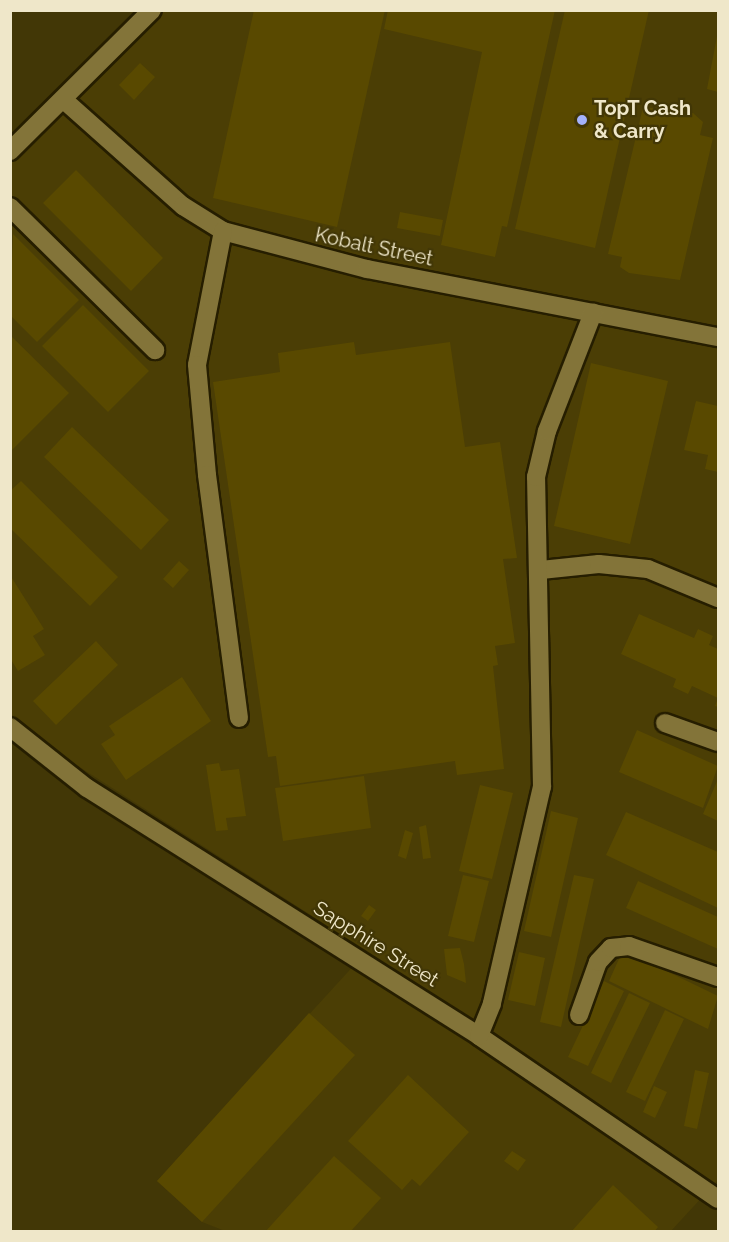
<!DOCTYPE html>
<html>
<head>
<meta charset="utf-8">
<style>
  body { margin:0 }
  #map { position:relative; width:729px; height:1242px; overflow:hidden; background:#423706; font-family:Raleway,sans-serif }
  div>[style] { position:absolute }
  .built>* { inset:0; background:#4b3e05 }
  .building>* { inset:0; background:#594900 }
  .roads { filter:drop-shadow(2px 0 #261e00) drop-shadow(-2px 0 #261e00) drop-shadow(0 2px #261e00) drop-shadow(0 -2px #261e00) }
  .minor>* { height:18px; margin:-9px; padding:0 9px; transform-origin:9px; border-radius:9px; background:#837439 }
  .dots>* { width:16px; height:16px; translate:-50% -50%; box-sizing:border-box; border:3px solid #423706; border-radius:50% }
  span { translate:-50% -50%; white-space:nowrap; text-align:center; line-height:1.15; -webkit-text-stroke:4.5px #423706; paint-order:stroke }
  .poi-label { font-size:20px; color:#efe7c9; font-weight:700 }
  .left { translate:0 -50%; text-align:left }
  .street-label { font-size:20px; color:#efe7c9 }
  .frame { position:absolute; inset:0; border:12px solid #efe7c9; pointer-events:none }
</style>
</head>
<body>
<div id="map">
  <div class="built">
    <i style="clip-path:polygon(146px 11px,718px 11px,718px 1180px,671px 1231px,225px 1231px,202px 1222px,157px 1181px,367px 951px,20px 729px,11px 715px,10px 155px)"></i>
  </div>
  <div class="building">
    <i style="clip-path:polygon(254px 10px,385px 10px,337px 227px,213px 198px)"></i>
    <i style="clip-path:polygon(388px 10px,555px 10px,507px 227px,502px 226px,495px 257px,441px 245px,482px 52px,384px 29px)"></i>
    <i style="clip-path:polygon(565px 10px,649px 10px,595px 248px,515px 229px)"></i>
    <i style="clip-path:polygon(717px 36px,718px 37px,718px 92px,707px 89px)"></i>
    <i style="clip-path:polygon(140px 63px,155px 77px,134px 100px,119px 85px)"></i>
    <i style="clip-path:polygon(643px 107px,693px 113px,703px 122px,700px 135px,713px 138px,680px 280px,629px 273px,620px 267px,622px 257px,608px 254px)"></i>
    <i style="clip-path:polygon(76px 170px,163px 258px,131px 291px,43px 203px)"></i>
    <i style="clip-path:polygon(400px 212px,443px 220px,440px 236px,397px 228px)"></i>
    <i style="clip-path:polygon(13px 234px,79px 300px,37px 342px,10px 315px)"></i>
    <i style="clip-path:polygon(83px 305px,149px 371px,108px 412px,42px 346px)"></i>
    <i style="clip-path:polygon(10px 335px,69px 393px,10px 452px)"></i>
    <i style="clip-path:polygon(354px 342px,356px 355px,450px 342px,465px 447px,500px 442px,517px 558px,503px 559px,515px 643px,495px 646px,498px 665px,493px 666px,504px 769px,457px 775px,455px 761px,280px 786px,276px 756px,268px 757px,213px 382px,280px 372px,278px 353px)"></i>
    <i style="clip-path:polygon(591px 363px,668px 381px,630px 544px,554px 526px)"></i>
    <i style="clip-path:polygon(696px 401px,718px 406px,718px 472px,705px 469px,708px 455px,684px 450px)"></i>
    <i style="clip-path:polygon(72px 427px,169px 520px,141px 550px,44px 457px)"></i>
    <i style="clip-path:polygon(21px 481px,118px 577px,90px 606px,10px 528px,10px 491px)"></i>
    <i style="clip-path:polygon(179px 561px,189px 570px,173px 588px,163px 579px)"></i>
    <i style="clip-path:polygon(10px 575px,44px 629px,33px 636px,45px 655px,18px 671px,10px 658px)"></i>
    <i style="clip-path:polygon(639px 614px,694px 638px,698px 629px,713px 636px,709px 645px,718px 649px,718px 707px,715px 706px,718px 698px,692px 686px,688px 694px,673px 687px,676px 679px,621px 654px)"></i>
    <i style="clip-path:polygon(96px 641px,118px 665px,56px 725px,33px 701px)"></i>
    <i style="clip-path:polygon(182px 677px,211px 721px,126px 780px,101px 744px,115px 735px,109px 726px)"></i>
    <i style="clip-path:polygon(637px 730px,718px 766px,703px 808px,619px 772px)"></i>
    <i style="clip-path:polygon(219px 763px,221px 771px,239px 769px,246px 816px,226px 818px,228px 830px,216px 831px,206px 765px)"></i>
    <i style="clip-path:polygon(364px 776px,371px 828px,283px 841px,275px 788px)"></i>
    <i style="clip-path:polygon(718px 779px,718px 821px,703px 814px)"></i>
    <i style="clip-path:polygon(480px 785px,513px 793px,492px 879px,459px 871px)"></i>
    <i style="clip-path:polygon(551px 811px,578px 818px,551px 937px,524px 931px)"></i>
    <i style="clip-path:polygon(626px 812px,718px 852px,718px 908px,606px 855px)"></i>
    <i style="clip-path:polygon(426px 825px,431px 858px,423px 859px,419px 827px)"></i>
    <i style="clip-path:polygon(405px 830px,413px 833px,406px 859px,398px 856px)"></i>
    <i style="clip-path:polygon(463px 875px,489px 881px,474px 942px,448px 936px)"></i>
    <i style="clip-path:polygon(574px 875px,594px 879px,561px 1027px,540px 1022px)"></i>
    <i style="clip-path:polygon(638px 881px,718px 917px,718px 949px,626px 908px)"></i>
    <i style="clip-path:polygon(369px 905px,376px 910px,368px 921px,361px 916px)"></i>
    <i style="clip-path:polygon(460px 948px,464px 964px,466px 983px,447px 975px,444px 949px)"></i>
    <i style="clip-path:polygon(623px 950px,718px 996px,708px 1029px,609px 981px)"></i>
    <i style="clip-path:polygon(519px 952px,545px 958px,535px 1006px,508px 1000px)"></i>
    <i style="clip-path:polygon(604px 981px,624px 991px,588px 1066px,568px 1057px)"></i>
    <i style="clip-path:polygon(629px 993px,650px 1003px,611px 1083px,591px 1073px)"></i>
    <i style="clip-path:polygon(665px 1010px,684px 1019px,645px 1101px,626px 1092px)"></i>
    <i style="clip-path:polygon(309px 1013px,355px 1055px,202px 1222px,157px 1181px)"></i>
    <i style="clip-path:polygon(695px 1070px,709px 1073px,697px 1129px,684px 1126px)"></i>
    <i style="clip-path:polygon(408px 1075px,469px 1132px,420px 1186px,412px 1179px,402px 1190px,348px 1141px)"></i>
    <i style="clip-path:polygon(654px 1086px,667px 1092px,655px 1118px,643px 1112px)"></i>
    <i style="clip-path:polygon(512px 1151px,526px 1160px,518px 1171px,504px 1161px)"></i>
    <i style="clip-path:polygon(334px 1156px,381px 1198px,350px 1232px,265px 1232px)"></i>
    <i style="clip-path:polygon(613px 1185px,658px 1227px,654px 1232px,571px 1232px)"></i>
  </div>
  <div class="roads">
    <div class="minor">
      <i style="left:65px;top:101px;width:158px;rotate:41.7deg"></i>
      <i style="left:183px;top:206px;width:47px;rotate:32deg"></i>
      <i style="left:223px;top:231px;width:149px;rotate:14.8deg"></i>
      <i style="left:367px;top:269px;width:358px;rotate:11deg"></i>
      <i style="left:10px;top:151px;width:200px;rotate:-44.8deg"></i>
      <i style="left:10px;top:207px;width:204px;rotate:44.6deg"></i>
      <i style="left:223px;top:231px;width:136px;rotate:101deg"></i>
      <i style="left:197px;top:365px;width:110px;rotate:84.8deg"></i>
      <i style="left:207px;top:475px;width:245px;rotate:82.5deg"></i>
      <i style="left:541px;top:570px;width:58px;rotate:-5.9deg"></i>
      <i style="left:599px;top:564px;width:49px;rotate:5.8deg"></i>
      <i style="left:648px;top:569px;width:76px;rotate:22.5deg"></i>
      <i style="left:665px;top:723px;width:56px;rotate:19.7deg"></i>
      <i style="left:10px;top:727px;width:98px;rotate:38.4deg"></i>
      <i style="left:87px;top:788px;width:464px;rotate:32.3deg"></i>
      <i style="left:479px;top:1036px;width:289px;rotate:34.3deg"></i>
      <i style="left:579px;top:1015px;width:56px;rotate:-70.3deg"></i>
      <i style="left:598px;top:962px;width:19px;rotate:-47deg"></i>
      <i style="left:611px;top:948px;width:18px;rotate:-6deg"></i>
      <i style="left:629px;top:946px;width:94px;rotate:19.2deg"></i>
      <i style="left:479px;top:1036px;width:35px;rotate:-68deg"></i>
      <i style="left:492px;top:1003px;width:222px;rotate:-77deg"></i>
      <i style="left:542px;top:787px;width:310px;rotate:-91.1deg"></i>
      <i style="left:536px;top:477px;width:47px;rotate:-76.6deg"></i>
      <i style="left:547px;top:431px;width:127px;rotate:-68.7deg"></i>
    </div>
  </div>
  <div class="dots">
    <i style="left:582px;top:120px;background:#a4b2fc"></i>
  </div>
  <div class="poi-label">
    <span class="left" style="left:594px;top:120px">TopT Cash<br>&amp; Carry</span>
  </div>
  <div class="street-label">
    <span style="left:374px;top:247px;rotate:12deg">Kobalt Street</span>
    <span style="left:376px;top:944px;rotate:32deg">Sapphire Street</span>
  </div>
  <div class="frame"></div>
</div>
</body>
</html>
